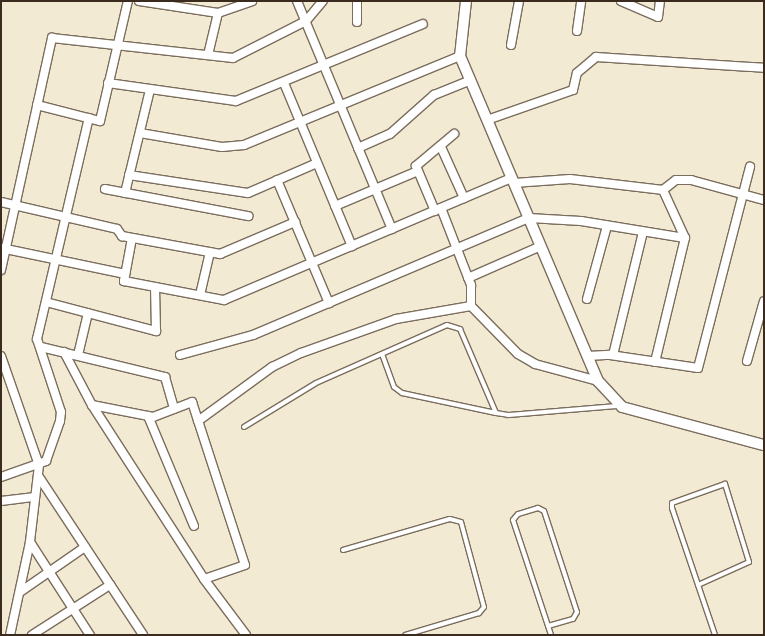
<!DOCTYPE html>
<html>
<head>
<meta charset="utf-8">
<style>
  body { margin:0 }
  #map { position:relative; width:765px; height:636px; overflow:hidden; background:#f3ead3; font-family:"Shantell Sans",sans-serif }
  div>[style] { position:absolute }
  .roads { filter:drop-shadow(1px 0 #7b6d5d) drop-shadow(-1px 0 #7b6d5d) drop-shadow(0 1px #7b6d5d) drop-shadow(0 -1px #7b6d5d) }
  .service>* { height:4px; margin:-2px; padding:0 2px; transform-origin:2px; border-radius:2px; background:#fff }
  .minor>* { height:8px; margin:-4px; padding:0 4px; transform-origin:4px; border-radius:4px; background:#fff }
  .tertiary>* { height:10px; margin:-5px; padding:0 5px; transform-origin:5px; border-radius:5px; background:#fff }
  span { translate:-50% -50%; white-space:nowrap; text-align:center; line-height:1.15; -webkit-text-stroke:4px #fff; paint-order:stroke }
  .frame { position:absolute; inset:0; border:2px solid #3b2a1e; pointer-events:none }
</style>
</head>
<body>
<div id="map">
  <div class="roads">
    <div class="service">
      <i style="left:382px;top:354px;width:35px;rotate:70deg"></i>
      <i style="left:394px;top:387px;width:10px;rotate:37deg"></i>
      <i style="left:402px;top:393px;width:96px;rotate:12deg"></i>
      <i style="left:244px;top:427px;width:84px;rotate:-31.4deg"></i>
      <i style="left:316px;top:383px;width:143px;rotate:-23.9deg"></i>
      <i style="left:447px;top:325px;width:14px;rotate:17deg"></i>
      <i style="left:460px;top:329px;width:91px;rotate:66.8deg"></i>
      <i style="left:496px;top:413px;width:12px;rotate:9deg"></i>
      <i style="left:508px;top:415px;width:110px;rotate:-4.7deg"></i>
      <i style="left:343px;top:550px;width:111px;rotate:-16.2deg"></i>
      <i style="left:450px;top:519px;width:11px;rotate:15deg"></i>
      <i style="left:461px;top:522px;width:88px;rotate:74.9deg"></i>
      <i style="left:484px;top:607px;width:8px;rotate:130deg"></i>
      <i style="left:479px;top:613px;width:77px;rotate:163.4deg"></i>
      <i style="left:698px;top:585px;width:56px;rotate:-24.3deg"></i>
      <i style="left:749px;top:562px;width:82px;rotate:-107.1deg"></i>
      <i style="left:725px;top:484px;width:56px;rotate:160.3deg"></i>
      <i style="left:672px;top:503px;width:5px;rotate:90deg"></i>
      <i style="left:672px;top:508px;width:134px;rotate:71.3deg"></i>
      <i style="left:548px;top:626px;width:26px;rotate:-16deg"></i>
      <i style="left:573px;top:619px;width:8px;rotate:-60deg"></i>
      <i style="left:577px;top:612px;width:106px;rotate:-108.1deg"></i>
      <i style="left:544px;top:511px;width:7px;rotate:-153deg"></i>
      <i style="left:538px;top:508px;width:21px;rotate:163deg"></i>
      <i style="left:518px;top:514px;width:8px;rotate:130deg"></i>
      <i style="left:513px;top:520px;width:121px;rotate:71.7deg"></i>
    </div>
    <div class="minor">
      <i style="left:139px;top:1px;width:80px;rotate:8.6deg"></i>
      <i style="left:218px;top:13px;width:36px;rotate:-19deg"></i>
      <i style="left:297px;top:1px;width:247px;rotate:67.4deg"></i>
      <i style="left:621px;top:1px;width:40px;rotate:23.4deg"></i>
      <i style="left:658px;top:17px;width:16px;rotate:-83deg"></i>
      <i style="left:357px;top:22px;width:21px;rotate:-90deg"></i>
      <i style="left:577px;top:31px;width:30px;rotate:-82deg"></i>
      <i style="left:511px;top:45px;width:45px;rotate:-79.7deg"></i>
      <i style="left:208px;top:55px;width:43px;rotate:-76.6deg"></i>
      <i style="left:108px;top:83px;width:129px;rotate:8deg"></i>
      <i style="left:236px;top:101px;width:202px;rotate:-22.4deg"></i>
      <i style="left:284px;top:83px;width:177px;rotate:67.4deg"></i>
      <i style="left:37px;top:105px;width:65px;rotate:14.3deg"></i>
      <i style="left:100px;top:121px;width:123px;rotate:-76.9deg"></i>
      <i style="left:487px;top:120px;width:91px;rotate:-19.2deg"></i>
      <i style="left:573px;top:90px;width:17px;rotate:-77deg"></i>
      <i style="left:577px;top:73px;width:25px;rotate:-40deg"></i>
      <i style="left:596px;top:57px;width:168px;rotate:3.7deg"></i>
      <i style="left:140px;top:133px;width:83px;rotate:9.7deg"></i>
      <i style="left:222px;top:147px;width:22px;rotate:-5deg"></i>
      <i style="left:244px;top:145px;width:234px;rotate:-22.4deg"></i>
      <i style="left:441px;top:147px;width:56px;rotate:65.7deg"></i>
      <i style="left:358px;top:148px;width:35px;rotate:-24deg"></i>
      <i style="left:390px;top:134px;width:59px;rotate:-41.6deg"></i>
      <i style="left:434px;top:95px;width:40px;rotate:-22deg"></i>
      <i style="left:129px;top:175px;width:120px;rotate:8.6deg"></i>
      <i style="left:248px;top:193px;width:75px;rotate:-23.5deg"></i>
      <i style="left:277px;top:180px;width:134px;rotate:67.1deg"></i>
      <i style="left:514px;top:183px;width:56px;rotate:-4.1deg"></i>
      <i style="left:570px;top:179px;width:94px;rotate:6.7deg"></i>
      <i style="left:663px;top:190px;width:16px;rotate:-38deg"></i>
      <i style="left:676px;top:180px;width:15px"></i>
      <i style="left:691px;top:180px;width:76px;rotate:15.3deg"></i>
      <i style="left:105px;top:189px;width:146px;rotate:10.7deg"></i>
      <i style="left:125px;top:193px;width:106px;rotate:-76.4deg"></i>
      <i style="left:1px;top:202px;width:119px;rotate:13.1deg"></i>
      <i style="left:117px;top:229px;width:9px;rotate:54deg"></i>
      <i style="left:122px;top:236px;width:100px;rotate:10.4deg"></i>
      <i style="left:220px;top:254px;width:82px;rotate:-23.1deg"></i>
      <i style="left:335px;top:206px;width:90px;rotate:-22.9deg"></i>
      <i style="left:441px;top:208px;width:83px;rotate:68.7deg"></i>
      <i style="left:471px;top:285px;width:21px;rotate:90deg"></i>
      <i style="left:435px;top:211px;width:49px;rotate:-112.9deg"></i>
      <i style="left:416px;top:166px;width:50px;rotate:-40.1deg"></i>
      <i style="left:132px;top:238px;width:44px;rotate:100.5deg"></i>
      <i style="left:124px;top:281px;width:102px;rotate:10.8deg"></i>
      <i style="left:224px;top:300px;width:313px;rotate:-23deg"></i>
      <i style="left:1px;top:248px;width:127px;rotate:11.8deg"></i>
      <i style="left:1px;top:270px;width:238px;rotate:-77.6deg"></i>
      <i style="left:52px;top:38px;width:182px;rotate:6.3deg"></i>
      <i style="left:233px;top:58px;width:82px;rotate:-26.9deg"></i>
      <i style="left:306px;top:21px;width:26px;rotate:-50deg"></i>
      <i style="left:468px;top:278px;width:80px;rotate:-23.7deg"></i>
      <i style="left:200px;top:295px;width:44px;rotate:-76.9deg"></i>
      <i style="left:587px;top:299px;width:76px;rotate:-74.7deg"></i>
      <i style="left:46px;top:302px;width:114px;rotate:14.8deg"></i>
      <i style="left:156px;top:331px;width:44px;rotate:-91.3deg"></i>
      <i style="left:471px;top:306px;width:67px;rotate:45.6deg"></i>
      <i style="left:518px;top:354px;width:20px;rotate:30deg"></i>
      <i style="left:535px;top:364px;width:65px;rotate:15.1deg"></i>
      <i style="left:41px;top:347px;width:128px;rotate:13.6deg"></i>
      <i style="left:165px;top:377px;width:33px;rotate:74deg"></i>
      <i style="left:64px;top:352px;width:60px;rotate:62.2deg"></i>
      <i style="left:92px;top:405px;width:207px;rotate:57.2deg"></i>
      <i style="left:204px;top:579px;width:70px;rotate:53.1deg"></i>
      <i style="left:78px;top:355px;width:43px;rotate:-76.6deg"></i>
      <i style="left:180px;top:355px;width:76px;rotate:-15.3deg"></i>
      <i style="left:253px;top:335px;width:300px;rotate:-23deg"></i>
      <i style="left:529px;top:218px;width:52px;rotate:3.3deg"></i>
      <i style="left:581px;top:221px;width:105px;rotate:9.3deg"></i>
      <i style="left:613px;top:355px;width:127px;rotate:-76.3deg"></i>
      <i style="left:1px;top:356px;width:115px;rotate:70.8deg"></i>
      <i style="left:39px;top:465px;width:78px;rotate:96.7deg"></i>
      <i style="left:30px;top:542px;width:95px;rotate:102.1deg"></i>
      <i style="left:588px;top:356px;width:22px;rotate:-3deg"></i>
      <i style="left:610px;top:355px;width:89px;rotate:8.4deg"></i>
      <i style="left:698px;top:368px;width:208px;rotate:-75.5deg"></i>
      <i style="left:747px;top:361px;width:62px;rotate:-74.2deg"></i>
      <i style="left:655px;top:362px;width:128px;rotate:-76.4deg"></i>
      <i style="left:685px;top:238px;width:53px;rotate:-114.6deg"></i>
      <i style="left:92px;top:405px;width:62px;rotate:11.1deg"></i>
      <i style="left:153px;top:417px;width:42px;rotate:-21deg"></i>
      <i style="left:192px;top:402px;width:171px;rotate:72deg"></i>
      <i style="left:245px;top:565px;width:43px;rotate:161.1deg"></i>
      <i style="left:148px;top:416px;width:119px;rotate:67.3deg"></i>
      <i style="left:198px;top:421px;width:92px;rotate:-36.1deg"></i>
      <i style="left:272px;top:367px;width:32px;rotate:-26deg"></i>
      <i style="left:301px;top:353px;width:101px;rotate:-19.7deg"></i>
      <i style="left:396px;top:319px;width:76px;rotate:-9.8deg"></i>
      <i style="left:1px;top:477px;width:48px;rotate:-19.6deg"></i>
      <i style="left:46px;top:461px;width:42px;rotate:-70.7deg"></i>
      <i style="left:60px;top:421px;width:9px;rotate:-84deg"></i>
      <i style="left:61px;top:412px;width:77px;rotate:-108.2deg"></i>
      <i style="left:37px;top:339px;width:227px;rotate:-76.8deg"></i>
      <i style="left:39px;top:477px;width:189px;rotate:56.6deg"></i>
      <i style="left:1px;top:501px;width:32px;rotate:-7deg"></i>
      <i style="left:30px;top:542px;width:111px;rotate:57.2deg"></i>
      <i style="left:20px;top:592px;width:79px;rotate:-34.7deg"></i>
      <i style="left:32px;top:635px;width:93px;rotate:-32.7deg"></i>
    </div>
    <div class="tertiary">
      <i style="left:466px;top:1px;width:55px;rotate:96.2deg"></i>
      <i style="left:460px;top:56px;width:353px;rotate:67deg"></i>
      <i style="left:598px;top:381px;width:35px;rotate:47deg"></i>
      <i style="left:622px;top:407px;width:147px;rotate:15deg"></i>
    </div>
  </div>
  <div class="frame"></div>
</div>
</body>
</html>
